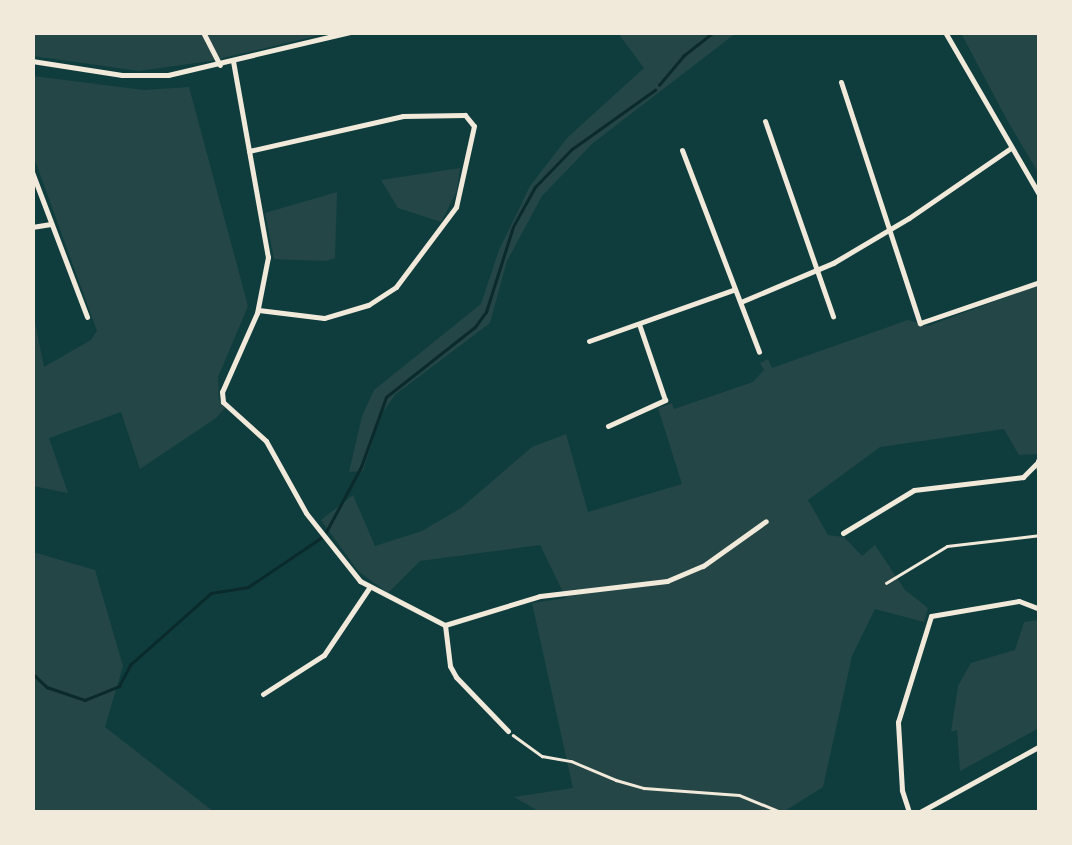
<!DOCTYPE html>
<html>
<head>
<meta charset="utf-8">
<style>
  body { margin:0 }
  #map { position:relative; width:1072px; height:845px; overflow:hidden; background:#0f3d3e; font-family:Ubuntu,sans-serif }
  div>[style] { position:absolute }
  .green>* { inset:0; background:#244646 }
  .stream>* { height:2.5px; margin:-1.25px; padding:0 1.25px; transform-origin:1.25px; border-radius:1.25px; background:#0a2a2b }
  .path>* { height:2.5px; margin:-1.25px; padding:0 1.25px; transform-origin:1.25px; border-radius:1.25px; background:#f1e9da }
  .minor>* { height:5px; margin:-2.5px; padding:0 2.5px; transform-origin:2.5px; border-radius:2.5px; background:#f1e9da }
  span { translate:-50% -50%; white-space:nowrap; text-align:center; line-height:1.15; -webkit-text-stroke:9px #f1e9da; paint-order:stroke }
  .frame { position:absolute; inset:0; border:35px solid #f1e9da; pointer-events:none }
</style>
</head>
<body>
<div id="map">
  <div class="green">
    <i style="clip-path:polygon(32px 33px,329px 33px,210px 61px,139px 71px,33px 56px)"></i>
    <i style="clip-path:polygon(618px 33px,736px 33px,593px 143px,542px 196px,507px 261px,490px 323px,396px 394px,381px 414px,363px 471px,349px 472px,362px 416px,374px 390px,481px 304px,499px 250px,530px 186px,567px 138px,644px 68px)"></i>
    <i style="clip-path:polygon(961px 33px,1039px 33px,1039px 174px,1007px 120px)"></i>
    <i style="clip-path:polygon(33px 76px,144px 90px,189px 87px,248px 306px,218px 377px,219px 399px,225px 408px,216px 418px,140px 469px,121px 412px,49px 438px,68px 493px,33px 486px,32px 307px,44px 367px,91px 340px,97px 331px,33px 155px)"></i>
    <i style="clip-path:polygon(460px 168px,457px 191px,441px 222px,398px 208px,381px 180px)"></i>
    <i style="clip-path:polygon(337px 192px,335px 258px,326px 261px,274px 259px,265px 213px)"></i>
    <i style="clip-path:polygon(1039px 285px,1037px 454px,1019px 455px,1004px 429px,880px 447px,808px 500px,828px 535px,844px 537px,862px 556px,875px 545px,905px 590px,928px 608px,924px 622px,875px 609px,852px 656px,823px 787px,783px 812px,540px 812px,514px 797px,573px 788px,532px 603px,566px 598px,540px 545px,420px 561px,388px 593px,358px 571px,321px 520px,353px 495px,375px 546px,422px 531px,461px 508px,532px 447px,566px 434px,588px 512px,682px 484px,658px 408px,672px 403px,674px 409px,753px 382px,764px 370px,760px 363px,768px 359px,772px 368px,908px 320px,928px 326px)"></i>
    <i style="clip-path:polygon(33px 552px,95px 570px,123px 666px,105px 727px,214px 812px,33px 812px)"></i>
    <i style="clip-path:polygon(1039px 620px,1039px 728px,960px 771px,957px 730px,951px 732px,958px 686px,971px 663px,1015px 650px,1024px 622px)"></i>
  </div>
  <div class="stream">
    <i style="left:659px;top:85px;width:38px;rotate:-50deg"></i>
    <i style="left:683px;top:56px;width:39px;rotate:-38deg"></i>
    <i style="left:514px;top:225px;width:43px;rotate:-61.1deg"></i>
    <i style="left:535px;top:187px;width:53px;rotate:-45.8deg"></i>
    <i style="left:572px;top:149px;width:102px;rotate:-35.4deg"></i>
    <i style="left:326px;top:532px;width:74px;rotate:-61.7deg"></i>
    <i style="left:361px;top:467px;width:74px;rotate:-70.3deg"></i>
    <i style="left:386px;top:397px;width:113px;rotate:-38.2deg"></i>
    <i style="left:475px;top:327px;width:19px;rotate:-54deg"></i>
    <i style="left:486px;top:312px;width:89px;rotate:-72.4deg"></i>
    <i style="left:32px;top:673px;width:21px;rotate:43deg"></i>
    <i style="left:47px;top:687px;width:40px;rotate:18.9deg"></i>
    <i style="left:85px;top:700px;width:37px;rotate:-22deg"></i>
    <i style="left:119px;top:686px;width:24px;rotate:-62deg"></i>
    <i style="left:130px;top:665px;width:108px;rotate:-41.6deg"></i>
    <i style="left:211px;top:593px;width:37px;rotate:-9deg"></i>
    <i style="left:248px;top:587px;width:88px;rotate:-33.9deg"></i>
  </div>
  <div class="path">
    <i style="left:886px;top:583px;width:71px;rotate:-31.2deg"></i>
    <i style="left:947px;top:546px;width:94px;rotate:-6.7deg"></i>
    <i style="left:513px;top:735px;width:36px;rotate:36deg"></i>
    <i style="left:542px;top:756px;width:29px;rotate:10deg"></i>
    <i style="left:571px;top:761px;width:49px;rotate:22.9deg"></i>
    <i style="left:616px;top:780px;width:29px;rotate:16deg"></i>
    <i style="left:644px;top:788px;width:95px;rotate:4.2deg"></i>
    <i style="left:739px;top:795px;width:45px;rotate:22deg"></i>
  </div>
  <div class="minor">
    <i style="left:203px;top:32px;width:37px;rotate:63deg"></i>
    <i style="left:945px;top:32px;width:190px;rotate:59.9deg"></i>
    <i style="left:32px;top:61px;width:91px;rotate:8.8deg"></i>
    <i style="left:122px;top:75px;width:46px"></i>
    <i style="left:168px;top:75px;width:187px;rotate:-13.3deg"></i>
    <i style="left:233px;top:61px;width:199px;rotate:79.9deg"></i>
    <i style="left:268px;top:257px;width:57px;rotate:101.1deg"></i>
    <i style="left:257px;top:313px;width:86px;rotate:113.9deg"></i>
    <i style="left:222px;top:392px;width:10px;rotate:84deg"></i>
    <i style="left:223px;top:402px;width:58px;rotate:42.2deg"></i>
    <i style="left:266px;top:441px;width:82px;rotate:60.9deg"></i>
    <i style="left:306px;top:513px;width:87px;rotate:51.5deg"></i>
    <i style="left:360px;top:581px;width:96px;rotate:27.4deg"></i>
    <i style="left:445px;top:625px;width:41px;rotate:83deg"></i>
    <i style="left:450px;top:666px;width:13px;rotate:61deg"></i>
    <i style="left:456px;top:677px;width:75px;rotate:46.1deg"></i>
    <i style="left:841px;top:82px;width:254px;rotate:71.9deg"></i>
    <i style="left:920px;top:323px;width:127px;rotate:-18.9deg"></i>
    <i style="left:765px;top:121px;width:207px;rotate:70.8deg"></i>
    <i style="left:682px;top:150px;width:216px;rotate:69.1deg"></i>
    <i style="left:249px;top:151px;width:158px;rotate:-12.8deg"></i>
    <i style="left:403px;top:116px;width:62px;rotate:-0.9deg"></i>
    <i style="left:465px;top:115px;width:14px;rotate:51deg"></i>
    <i style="left:474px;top:126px;width:83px;rotate:102.5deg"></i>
    <i style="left:456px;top:207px;width:100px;rotate:126.9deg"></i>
    <i style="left:396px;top:287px;width:33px;rotate:147deg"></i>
    <i style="left:368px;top:305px;width:46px;rotate:163.5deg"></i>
    <i style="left:324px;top:318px;width:66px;rotate:-173.1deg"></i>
    <i style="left:32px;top:172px;width:155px;rotate:69.2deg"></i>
    <i style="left:32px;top:227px;width:19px;rotate:-9deg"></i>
    <i style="left:743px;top:301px;width:98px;rotate:-22.9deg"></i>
    <i style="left:833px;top:263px;width:88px;rotate:-30.6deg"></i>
    <i style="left:909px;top:218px;width:124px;rotate:-34.5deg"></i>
    <i style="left:589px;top:341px;width:153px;rotate:-19.5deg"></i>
    <i style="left:608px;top:426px;width:63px;rotate:-24.5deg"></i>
    <i style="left:665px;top:400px;width:80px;rotate:-108.9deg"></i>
    <i style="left:1038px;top:461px;width:18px;rotate:84deg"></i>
    <i style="left:843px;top:533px;width:83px;rotate:-31.2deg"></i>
    <i style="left:914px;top:490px;width:110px;rotate:-6.8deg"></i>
    <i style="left:1023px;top:477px;width:24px;rotate:-45deg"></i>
    <i style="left:445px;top:625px;width:99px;rotate:-17deg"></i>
    <i style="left:540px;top:596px;width:128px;rotate:-6.7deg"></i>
    <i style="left:667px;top:581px;width:39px;rotate:-23deg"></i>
    <i style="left:703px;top:566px;width:77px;rotate:-35.5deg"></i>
    <i style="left:263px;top:694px;width:72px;rotate:-32.6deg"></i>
    <i style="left:324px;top:655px;width:81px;rotate:-56.1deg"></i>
    <i style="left:909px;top:812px;width:23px;rotate:-108deg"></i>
    <i style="left:902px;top:790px;width:68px;rotate:-93.4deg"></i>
    <i style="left:898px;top:722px;width:111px;rotate:-72.7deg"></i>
    <i style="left:931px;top:616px;width:89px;rotate:-9.7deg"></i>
    <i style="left:1019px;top:601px;width:22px;rotate:21deg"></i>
    <i style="left:920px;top:812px;width:137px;rotate:-28.8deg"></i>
  </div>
  <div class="frame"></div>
</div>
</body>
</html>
